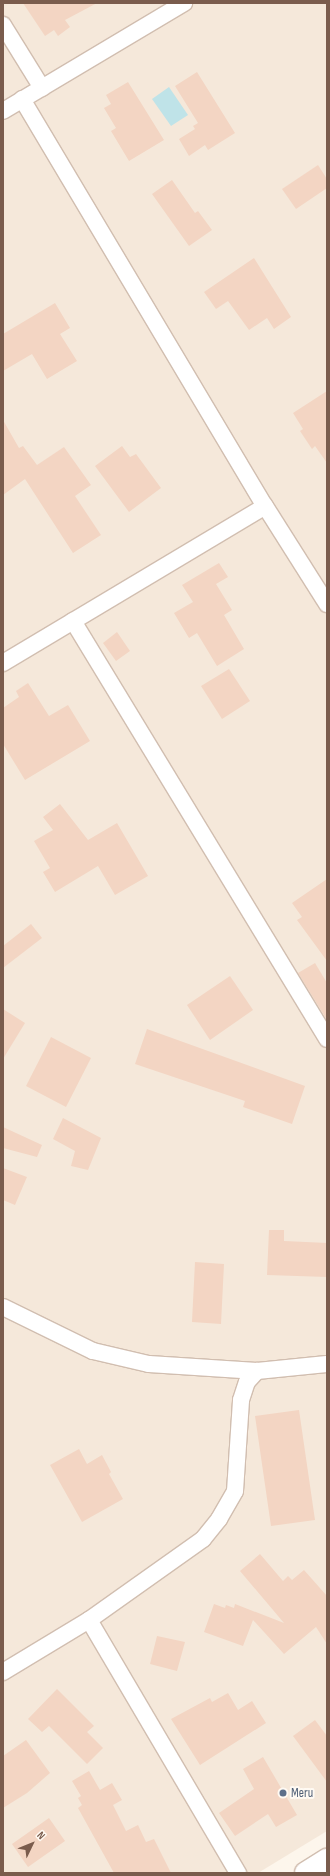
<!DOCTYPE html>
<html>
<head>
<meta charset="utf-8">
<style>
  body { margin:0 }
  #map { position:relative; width:330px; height:1876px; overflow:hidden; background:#fdf6ec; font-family:"Sofia Sans Condensed",sans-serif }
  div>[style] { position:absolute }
  .residential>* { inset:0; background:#f5e8da }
  .water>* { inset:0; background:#bfe3e8 }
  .building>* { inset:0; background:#f3d5c3 }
  .roads { filter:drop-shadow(1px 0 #d1beb0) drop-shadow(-1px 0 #d1beb0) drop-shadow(0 1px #d1beb0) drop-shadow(0 -1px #d1beb0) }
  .minor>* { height:16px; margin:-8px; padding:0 8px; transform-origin:8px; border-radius:8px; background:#fff }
  .secondary>* { height:22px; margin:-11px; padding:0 11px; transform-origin:11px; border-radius:11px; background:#fff }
  .dots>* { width:11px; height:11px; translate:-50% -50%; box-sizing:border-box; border:2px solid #fffaf3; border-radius:50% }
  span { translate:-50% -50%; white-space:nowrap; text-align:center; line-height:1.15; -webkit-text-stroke:4px #fffaf3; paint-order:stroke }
  .service-label { font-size:13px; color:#4e5e75 }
  .left { translate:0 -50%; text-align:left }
  .frame { position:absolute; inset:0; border:4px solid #7a5c4d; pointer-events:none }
  .north { position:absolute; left:12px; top:1824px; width:40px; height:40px; -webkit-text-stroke:3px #fffaf3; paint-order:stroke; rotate:47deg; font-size:11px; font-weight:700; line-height:16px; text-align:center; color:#7a5c4d }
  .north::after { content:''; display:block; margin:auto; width:14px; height:18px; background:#7a5c4d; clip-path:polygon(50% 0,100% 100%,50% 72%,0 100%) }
</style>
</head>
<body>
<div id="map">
  <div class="residential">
    <i style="clip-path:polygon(3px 3px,327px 3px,327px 1831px,258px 1873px,3px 1873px)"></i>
  </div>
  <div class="water">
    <i style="clip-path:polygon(169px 87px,188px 115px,171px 126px,152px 99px)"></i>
  </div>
  <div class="building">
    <i style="clip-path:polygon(23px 3px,97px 3px,65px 20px,70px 27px,58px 36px,54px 30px,45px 36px)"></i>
    <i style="clip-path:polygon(197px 72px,235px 133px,208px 150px,205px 145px,189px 156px,179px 139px,195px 129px,193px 126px,198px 123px,175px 86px)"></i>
    <i style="clip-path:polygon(128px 82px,164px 140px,129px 161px,111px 131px,116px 128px,104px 108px,111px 104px,106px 95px)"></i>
    <i style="clip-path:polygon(318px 165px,327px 179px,327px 188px,296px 209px,282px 189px)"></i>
    <i style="clip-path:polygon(172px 180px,195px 213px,198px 211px,212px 230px,189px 246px,152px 194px)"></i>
    <i style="clip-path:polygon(254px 258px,291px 317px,274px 329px,267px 318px,249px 330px,228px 301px,216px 309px,204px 292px)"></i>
    <i style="clip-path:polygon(55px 303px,70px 328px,60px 334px,77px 361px,47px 379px,32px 354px,3px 371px,3px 334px)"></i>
    <i style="clip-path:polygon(327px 391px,327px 463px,315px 446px,312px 449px,300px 431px,303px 429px,293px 413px)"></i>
    <i style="clip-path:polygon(3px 420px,19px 448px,23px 446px,37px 465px,64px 447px,91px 485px,75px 496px,101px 535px,73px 553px,25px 479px,3px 495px)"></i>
    <i style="clip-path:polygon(122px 446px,130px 457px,136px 454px,161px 488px,129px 512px,95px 466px)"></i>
    <i style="clip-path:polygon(219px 563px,228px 577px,216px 584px,232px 610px,224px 615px,244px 649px,217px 666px,197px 633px,189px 638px,174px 613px,193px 602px,182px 585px)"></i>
    <i style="clip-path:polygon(117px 632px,130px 651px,116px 661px,103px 643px)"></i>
    <i style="clip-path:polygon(229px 669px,250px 701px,222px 719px,201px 686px)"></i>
    <i style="clip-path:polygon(28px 683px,49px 716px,68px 705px,90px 741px,25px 780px,3px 744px,3px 708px,19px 697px,16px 691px)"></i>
    <i style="clip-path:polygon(60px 804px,88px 840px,117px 823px,148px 876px,115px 895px,98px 866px,55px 892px,43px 872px,50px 868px,34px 841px,53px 830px,43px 817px)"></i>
    <i style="clip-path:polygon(327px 879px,327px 961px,297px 920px,302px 917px,292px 903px)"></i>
    <i style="clip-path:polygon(31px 924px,42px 938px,3px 968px,3px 946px)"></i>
    <i style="clip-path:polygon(315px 963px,327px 983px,327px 1020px,298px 973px)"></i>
    <i style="clip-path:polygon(230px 976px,253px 1010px,210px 1040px,187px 1005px)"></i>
    <i style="clip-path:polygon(3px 1009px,25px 1023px,3px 1059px)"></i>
    <i style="clip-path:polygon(147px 1029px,305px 1086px,292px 1124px,243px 1107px,245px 1101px,135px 1064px)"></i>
    <i style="clip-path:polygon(51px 1037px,91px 1058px,66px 1107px,26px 1086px)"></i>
    <i style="clip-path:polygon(63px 1118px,101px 1138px,88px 1170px,71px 1166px,75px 1151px,53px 1139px)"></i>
    <i style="clip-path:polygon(3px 1127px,42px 1145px,37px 1157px,3px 1148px)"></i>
    <i style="clip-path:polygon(3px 1168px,27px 1177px,15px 1205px,3px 1200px)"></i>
    <i style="clip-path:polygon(269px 1230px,284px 1230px,284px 1241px,327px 1243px,327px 1277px,267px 1275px)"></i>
    <i style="clip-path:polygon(195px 1262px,224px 1264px,221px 1324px,192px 1322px)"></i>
    <i style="clip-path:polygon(299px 1410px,315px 1520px,271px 1526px,255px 1416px)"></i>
    <i style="clip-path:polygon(79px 1449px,87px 1464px,102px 1455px,111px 1472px,109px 1474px,123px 1499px,82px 1522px,50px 1465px)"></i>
    <i style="clip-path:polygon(260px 1554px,283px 1581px,288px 1576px,292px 1580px,304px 1570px,327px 1596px,327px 1644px,316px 1627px,284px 1654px,253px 1620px,243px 1646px,204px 1632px,214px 1604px,225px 1608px,226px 1605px,234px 1608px,235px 1604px,284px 1623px,240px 1571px)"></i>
    <i style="clip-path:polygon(157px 1636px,185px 1642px,177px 1671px,150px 1664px)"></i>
    <i style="clip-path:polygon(57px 1689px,94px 1726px,87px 1732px,103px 1748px,87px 1764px,49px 1726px,42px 1732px,28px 1719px)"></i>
    <i style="clip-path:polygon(228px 1693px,238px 1710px,252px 1701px,266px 1723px,200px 1765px,171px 1719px,210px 1698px,212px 1702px)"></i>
    <i style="clip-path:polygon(315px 1720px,327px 1736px,327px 1782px,293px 1736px)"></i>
    <i style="clip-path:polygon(26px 1740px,50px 1773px,27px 1793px,3px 1808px,3px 1756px)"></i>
    <i style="clip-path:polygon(263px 1757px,297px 1815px,276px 1827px,268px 1814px,235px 1836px,219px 1813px,254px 1789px,243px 1769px)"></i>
    <i style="clip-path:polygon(89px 1771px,100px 1790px,112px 1783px,122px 1800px,113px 1805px,126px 1831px,138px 1825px,146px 1842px,154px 1839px,171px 1873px,114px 1873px,78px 1808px,82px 1805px,78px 1798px,81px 1796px,72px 1781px)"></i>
    <i style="clip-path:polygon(49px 1818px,65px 1841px,28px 1867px,12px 1844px)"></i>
  </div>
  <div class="roads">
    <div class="minor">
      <i style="left:3px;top:25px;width:74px;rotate:58.2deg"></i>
      <i style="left:22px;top:99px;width:474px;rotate:59.2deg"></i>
      <i style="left:265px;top:506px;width:116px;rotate:57.7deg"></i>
      <i style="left:3px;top:111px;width:211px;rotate:-30.8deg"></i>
      <i style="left:73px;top:621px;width:489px;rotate:58.7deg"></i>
      <i style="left:3px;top:663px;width:305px;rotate:-30.9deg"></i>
      <i style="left:3px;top:1307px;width:100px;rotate:26.1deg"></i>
      <i style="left:93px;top:1351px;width:57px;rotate:13.1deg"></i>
      <i style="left:149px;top:1364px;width:108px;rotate:3.7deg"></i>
      <i style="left:89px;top:1620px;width:294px;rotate:59.5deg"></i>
      <i style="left:3px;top:1672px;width:100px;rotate:-31.2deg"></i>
      <i style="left:89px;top:1620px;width:140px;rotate:-35.4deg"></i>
      <i style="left:203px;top:1539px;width:26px;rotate:-51deg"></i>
      <i style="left:219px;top:1519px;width:32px;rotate:-60deg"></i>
      <i style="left:235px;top:1491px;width:91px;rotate:-86.2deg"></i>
      <i style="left:241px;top:1400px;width:19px;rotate:-72deg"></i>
      <i style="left:247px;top:1382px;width:15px;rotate:-48deg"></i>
      <i style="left:257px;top:1371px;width:70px;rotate:-5.7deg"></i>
    </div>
    <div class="secondary">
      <i style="left:306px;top:1873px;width:25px;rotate:-32deg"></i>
    </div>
  </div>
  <div class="dots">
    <i style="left:283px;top:1793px;background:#5c6f8a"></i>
  </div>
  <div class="service-label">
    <span class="left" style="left:291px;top:1793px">Meru</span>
  </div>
  <div class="frame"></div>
  <div class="north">N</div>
</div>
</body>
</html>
